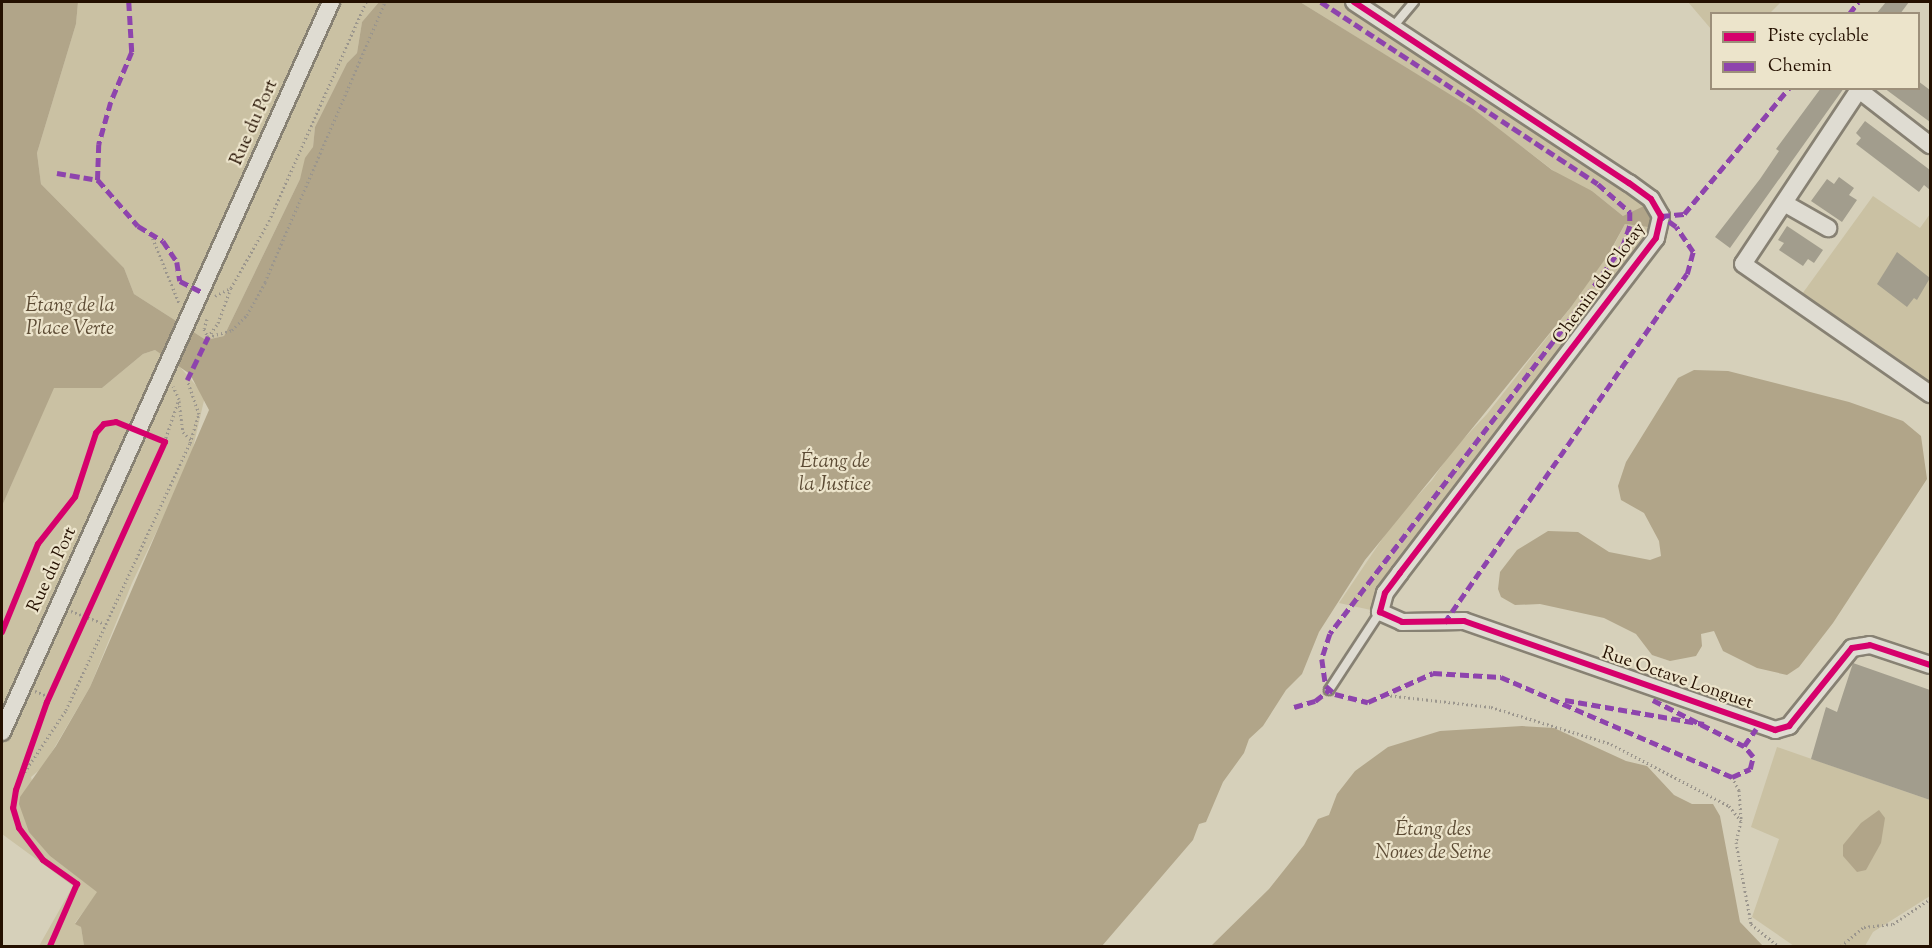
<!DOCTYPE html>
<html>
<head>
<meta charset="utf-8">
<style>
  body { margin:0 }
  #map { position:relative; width:1932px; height:948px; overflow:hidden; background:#d6d0ba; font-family:"Sorts Mill Goudy",serif }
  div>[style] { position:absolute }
  .green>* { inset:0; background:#cac1a3 }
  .water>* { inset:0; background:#b1a589 }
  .building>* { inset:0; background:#a29d8d }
  .path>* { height:3px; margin-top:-1.5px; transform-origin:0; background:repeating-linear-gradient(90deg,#9b968d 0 1.5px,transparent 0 4.5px) }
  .roads { filter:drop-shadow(2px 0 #878173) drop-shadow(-2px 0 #878173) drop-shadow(0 2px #878173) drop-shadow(0 -2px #878173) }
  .lane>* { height:8px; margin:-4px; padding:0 4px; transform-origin:4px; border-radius:4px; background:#dfdcd2 }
  .street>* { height:16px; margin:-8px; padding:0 8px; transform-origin:8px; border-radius:8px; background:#dfdcd2 }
  .quiet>* { height:4.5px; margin-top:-2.25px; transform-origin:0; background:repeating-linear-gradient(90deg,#8e44ad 0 9px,transparent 0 13.5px) }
  .cycleway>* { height:6px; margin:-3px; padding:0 3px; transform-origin:3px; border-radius:3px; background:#d6006c }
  span { translate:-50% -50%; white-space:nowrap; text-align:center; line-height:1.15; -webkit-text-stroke:4.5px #ece4cb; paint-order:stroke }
  .street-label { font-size:18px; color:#241000 }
  .water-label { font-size:20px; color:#5c4b34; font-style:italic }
  .frame { position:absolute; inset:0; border:3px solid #241000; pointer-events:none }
  .legend { position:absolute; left:1710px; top:12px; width:210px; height:78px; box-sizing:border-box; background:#ece4cb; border:2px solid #9c8f7a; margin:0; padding:8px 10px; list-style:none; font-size:18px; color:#241000 }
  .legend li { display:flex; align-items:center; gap:12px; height:30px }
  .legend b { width:30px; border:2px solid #9c8f7a }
</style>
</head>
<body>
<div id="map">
  <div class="green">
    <i style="clip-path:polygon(78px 2px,379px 2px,362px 22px,357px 53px,347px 63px,315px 127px,313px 147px,300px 179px,224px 336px,206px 340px,134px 294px,124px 268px,41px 184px,37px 153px,76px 24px)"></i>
    <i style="clip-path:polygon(1300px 2px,1354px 2px,1651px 199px,1660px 229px,1380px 612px,1339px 603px,1393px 523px,1432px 480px,1452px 451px,1487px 414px,1571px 307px,1614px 245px,1625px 224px,1648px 227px,1623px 216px,1592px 191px,1567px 181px,1471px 108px)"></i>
    <i style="clip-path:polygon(1688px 2px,1781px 2px,1770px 13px,1712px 14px,1711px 29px)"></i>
    <i style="clip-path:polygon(1873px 196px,1920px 228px,1930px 214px,1930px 394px,1797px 301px)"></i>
    <i style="clip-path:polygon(155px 350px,175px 361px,205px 396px,190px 461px,132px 583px,90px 687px,43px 767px,31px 777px,50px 856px,98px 892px,75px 923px,81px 927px,84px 946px,39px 946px,73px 886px,2px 834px,2px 506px,53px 388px,102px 388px,143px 354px)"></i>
    <i style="clip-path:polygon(1777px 747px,1930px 800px,1930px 896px,1873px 932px,1865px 946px,1794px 946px,1752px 917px,1779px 839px,1751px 827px)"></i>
  </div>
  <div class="water">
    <i style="clip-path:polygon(2px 2px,78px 2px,76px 24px,37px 153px,41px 184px,124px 268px,134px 294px,206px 340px,224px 336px,300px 179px,305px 158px,313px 147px,315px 127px,347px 63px,357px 53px,362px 22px,379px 2px,1300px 2px,1472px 108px,1552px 170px,1592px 191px,1623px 216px,1646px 205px,1651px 217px,1648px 227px,1625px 224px,1608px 255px,1571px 307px,1365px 560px,1319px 632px,1302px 674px,1286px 690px,1263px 726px,1249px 739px,1244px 753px,1223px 782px,1206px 822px,1199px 824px,1193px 840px,1102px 946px,84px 946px,81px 927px,75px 924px,97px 892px,50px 856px,29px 832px,19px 804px,20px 797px,56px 746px,90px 687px,209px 410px,190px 374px,155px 350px,143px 354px,102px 388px,54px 388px,2px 506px)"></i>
    <i style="clip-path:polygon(1694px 370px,1728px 371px,1849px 402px,1903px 421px,1921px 436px,1927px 479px,1833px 623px,1799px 667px,1787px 675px,1757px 668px,1723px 651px,1714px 631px,1701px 634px,1702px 646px,1696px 656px,1670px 661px,1652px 655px,1636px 634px,1604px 618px,1540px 604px,1515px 605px,1501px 597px,1498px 589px,1500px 572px,1517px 550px,1548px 531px,1578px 532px,1609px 552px,1650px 560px,1661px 556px,1659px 541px,1644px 513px,1621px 500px,1618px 486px,1626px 462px,1678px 378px)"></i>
    <i style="clip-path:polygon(1522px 726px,1554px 728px,1626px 761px,1647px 766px,1674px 795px,1692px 804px,1713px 804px,1720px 816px,1740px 922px,1763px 946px,1211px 946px,1269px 889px,1304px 845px,1318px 819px,1329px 815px,1337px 794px,1355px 771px,1388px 747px,1440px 731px)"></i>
    <i style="clip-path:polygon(1879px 810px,1885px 818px,1881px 843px,1866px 870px,1857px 872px,1843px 856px,1843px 845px,1861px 823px)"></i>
  </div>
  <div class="building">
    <i style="clip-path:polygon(1886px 2px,1909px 2px,1900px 14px,1876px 14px)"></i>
    <i style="clip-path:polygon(1918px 81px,1930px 90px,1930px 122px,1884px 88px,1918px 88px)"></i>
    <i style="clip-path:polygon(1821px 88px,1844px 88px,1730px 248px,1715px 237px,1760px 179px,1779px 151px,1776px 149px)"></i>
    <i style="clip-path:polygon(1865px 121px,1930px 170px,1930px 190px,1924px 185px,1919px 192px,1856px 144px,1861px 138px,1856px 133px)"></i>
    <i style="clip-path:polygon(1839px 177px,1854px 188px,1849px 195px,1857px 200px,1842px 222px,1811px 201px,1827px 179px,1834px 184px)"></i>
    <i style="clip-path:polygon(1787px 226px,1823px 250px,1814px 263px,1808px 259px,1803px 266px,1779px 250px,1784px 243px,1778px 240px)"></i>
    <i style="clip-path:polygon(1897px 252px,1930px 278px,1917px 300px,1914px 298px,1907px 307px,1877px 284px)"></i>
    <i style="clip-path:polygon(1853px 663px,1930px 690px,1930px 800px,1811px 759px,1826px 707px,1837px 712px)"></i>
  </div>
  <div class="path">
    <i style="left:151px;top:234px;width:74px;rotate:67.9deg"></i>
    <i style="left:215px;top:296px;width:18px;rotate:-27deg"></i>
    <i style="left:207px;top:319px;width:10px;rotate:107deg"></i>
    <i style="left:204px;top:329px;width:9px;rotate:63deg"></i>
    <i style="left:208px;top:337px;width:25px;rotate:-16deg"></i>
    <i style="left:232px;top:330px;width:21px;rotate:-45deg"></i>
    <i style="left:247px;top:315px;width:38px;rotate:-61deg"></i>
    <i style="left:265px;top:282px;width:305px;rotate:-66.8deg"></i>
    <i style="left:208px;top:337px;width:17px;rotate:-54deg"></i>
    <i style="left:218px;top:323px;width:37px;rotate:-70deg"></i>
    <i style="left:231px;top:288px;width:77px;rotate:-60.4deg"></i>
    <i style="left:269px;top:221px;width:240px;rotate:-66.1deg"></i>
    <i style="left:179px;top:401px;width:31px;rotate:83deg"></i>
    <i style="left:183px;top:432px;width:11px;rotate:45deg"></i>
    <i style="left:150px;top:436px;width:16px;rotate:22deg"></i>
    <i style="left:71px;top:611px;width:36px;rotate:21deg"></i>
    <i style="left:35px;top:691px;width:16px;rotate:22deg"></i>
    <i style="left:1386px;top:695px;width:106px;rotate:6.5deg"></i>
    <i style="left:1491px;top:707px;width:126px;rotate:17.1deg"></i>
    <i style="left:1611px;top:744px;width:133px;rotate:27.7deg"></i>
    <i style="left:1729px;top:806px;width:19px;rotate:51deg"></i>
    <i style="left:22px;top:776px;width:79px;rotate:-56.3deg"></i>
    <i style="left:66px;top:710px;width:294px;rotate:-65.1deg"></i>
    <i style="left:190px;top:443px;width:30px;rotate:-73deg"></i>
    <i style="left:199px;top:414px;width:36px;rotate:-109deg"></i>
    <i style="left:1732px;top:777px;width:15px;rotate:62deg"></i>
    <i style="left:1739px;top:790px;width:31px;rotate:86deg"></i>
    <i style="left:1741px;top:821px;width:22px;rotate:103deg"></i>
    <i style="left:1736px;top:842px;width:83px;rotate:79.6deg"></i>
    <i style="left:1751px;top:924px;width:35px;rotate:39deg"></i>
    <i style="left:50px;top:946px;width:68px;rotate:-66.5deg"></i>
    <i style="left:77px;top:884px;width:42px;rotate:-144.8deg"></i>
    <i style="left:43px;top:860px;width:40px;rotate:-127deg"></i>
    <i style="left:19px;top:828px;width:21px;rotate:-107deg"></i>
    <i style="left:13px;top:808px;width:18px;rotate:-81deg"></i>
    <i style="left:16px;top:790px;width:93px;rotate:-70.6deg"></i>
    <i style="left:47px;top:702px;width:272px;rotate:-65.4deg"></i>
    <i style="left:160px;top:455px;width:59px;rotate:-71.3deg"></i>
    <i style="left:179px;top:399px;width:14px;rotate:-115deg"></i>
    <i style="left:1841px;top:946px;width:30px;rotate:-40deg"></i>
    <i style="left:1864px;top:927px;width:29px;rotate:-6deg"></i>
    <i style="left:1893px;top:924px;width:45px;rotate:-34deg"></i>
  </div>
  <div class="roads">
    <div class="lane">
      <i style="left:1392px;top:28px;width:34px;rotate:-50deg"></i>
      <i style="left:1329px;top:690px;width:93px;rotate:-56.8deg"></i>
    </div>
    <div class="street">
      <i style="left:1354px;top:2px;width:329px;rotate:33.4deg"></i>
      <i style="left:1629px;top:183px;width:27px;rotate:36deg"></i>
      <i style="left:1651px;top:199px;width:20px;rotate:60deg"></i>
      <i style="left:1661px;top:216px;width:23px;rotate:103deg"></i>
      <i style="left:1656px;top:238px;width:422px;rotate:127.4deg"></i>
      <i style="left:1400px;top:573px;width:25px;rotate:127deg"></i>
      <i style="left:1385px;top:593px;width:20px;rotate:105deg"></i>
      <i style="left:1380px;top:612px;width:24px;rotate:24deg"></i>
      <i style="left:1402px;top:622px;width:62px;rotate:-0.9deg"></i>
      <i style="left:1464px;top:621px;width:330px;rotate:19.3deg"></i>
      <i style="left:1775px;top:730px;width:15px;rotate:-16deg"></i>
      <i style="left:1789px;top:726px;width:100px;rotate:-51.1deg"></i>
      <i style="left:1852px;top:648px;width:18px;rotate:-9deg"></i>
      <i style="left:1870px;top:645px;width:63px;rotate:18.4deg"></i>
      <i style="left:1860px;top:88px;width:211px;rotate:123.6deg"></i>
      <i style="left:1743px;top:264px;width:228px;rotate:34.8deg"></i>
      <i style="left:1859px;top:90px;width:90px;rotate:37.8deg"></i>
      <i style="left:1784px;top:203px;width:51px;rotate:29.6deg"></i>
      <i style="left:2px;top:732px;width:801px;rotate:-65.74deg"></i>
    </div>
  </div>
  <div class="quiet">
    <i style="left:129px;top:2px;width:50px;rotate:86.6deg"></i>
    <i style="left:132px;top:52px;width:54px;rotate:112.8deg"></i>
    <i style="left:111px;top:102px;width:44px;rotate:105.9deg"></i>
    <i style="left:99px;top:144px;width:36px;rotate:92deg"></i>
    <i style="left:98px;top:180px;width:61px;rotate:49deg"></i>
    <i style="left:138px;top:226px;width:29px;rotate:31deg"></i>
    <i style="left:163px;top:241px;width:25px;rotate:56deg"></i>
    <i style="left:177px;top:262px;width:19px;rotate:81deg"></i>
    <i style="left:180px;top:281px;width:25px;rotate:27deg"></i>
    <i style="left:1321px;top:2px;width:331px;rotate:33.3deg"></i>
    <i style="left:1598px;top:184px;width:43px;rotate:41.2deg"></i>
    <i style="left:1630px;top:212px;width:14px;rotate:90deg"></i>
    <i style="left:1630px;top:226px;width:21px;rotate:109deg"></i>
    <i style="left:1623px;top:246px;width:91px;rotate:125.6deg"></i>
    <i style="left:1570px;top:320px;width:395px;rotate:127.4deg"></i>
    <i style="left:1330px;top:634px;width:26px;rotate:108deg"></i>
    <i style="left:1322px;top:659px;width:27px;rotate:82deg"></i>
    <i style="left:1326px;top:686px;width:12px;rotate:42deg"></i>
    <i style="left:1335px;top:694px;width:34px;rotate:14deg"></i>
    <i style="left:1368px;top:702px;width:71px;rotate:-24deg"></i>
    <i style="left:1433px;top:673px;width:68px;rotate:3.4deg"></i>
    <i style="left:1501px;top:677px;width:252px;rotate:23.4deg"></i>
    <i style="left:1732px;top:777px;width:20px;rotate:-24deg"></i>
    <i style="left:1750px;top:769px;width:12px;rotate:-76deg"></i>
    <i style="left:1753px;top:757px;width:14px;rotate:-129deg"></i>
    <i style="left:1744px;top:746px;width:21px;rotate:-55deg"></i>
    <i style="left:1849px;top:14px;width:15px;rotate:-53deg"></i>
    <i style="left:57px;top:173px;width:42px;rotate:9.7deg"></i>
    <i style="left:1661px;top:216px;width:23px;rotate:-5deg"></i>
    <i style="left:1684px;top:214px;width:164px;rotate:-50.2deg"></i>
    <i style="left:187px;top:380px;width:48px;rotate:-64deg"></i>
    <i style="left:1444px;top:623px;width:425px;rotate:-55.2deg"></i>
    <i style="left:1687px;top:274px;width:23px;rotate:-75deg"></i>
    <i style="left:1693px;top:252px;width:30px;rotate:-124deg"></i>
    <i style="left:1676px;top:227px;width:19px;rotate:-144deg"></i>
    <i style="left:1565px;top:700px;width:141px;rotate:9.8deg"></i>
    <i style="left:1653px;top:700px;width:102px;rotate:26.8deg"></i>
    <i style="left:1294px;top:707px;width:22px;rotate:-16deg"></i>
    <i style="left:1315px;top:701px;width:18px;rotate:-38deg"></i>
  </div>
  <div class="cycleway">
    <i style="left:1354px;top:2px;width:329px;rotate:33.4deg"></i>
    <i style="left:1629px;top:183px;width:27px;rotate:36deg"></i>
    <i style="left:1651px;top:199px;width:20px;rotate:60deg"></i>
    <i style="left:1661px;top:216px;width:23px;rotate:103deg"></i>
    <i style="left:1656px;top:238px;width:422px;rotate:127.4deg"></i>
    <i style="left:1400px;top:573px;width:25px;rotate:127deg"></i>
    <i style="left:1385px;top:593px;width:20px;rotate:105deg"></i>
    <i style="left:1380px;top:612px;width:24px;rotate:24deg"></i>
    <i style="left:1402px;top:622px;width:62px;rotate:-0.9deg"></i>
    <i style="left:1464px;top:621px;width:330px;rotate:19.3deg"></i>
    <i style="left:1775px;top:730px;width:15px;rotate:-16deg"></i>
    <i style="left:1789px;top:726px;width:100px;rotate:-51.1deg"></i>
    <i style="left:1852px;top:648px;width:18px;rotate:-9deg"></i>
    <i style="left:1870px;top:645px;width:63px;rotate:18.4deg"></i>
    <i style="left:2px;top:632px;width:95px;rotate:-67.8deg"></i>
    <i style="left:38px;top:544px;width:60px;rotate:-51.8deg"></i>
    <i style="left:75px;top:497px;width:67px;rotate:-71.8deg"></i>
    <i style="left:96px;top:433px;width:12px;rotate:-48deg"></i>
    <i style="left:104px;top:424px;width:12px;rotate:-9deg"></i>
    <i style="left:116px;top:422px;width:53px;rotate:22.2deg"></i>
    <i style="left:165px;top:442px;width:286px;rotate:114.4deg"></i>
    <i style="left:47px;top:702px;width:93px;rotate:109.4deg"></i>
    <i style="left:16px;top:790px;width:18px;rotate:99deg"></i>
    <i style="left:13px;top:808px;width:21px;rotate:73deg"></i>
    <i style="left:19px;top:828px;width:40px;rotate:53deg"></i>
    <i style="left:43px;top:860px;width:42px;rotate:35.2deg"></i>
    <i style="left:77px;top:884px;width:68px;rotate:113.5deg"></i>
  </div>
  <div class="street-label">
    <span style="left:255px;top:123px;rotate:-66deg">Rue du Port</span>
    <span style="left:1600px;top:284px;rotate:-54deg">Chemin du Clotay</span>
    <span style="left:53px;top:570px;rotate:-65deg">Rue du Port</span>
    <span style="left:1677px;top:679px;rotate:19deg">Rue Octave Longuet</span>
  </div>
  <div class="water-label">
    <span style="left:70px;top:318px">Étang de la<br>Place Verte</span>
    <span style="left:835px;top:474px">Étang de<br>la Justice</span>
    <span style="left:1433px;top:842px">Étang des<br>Noues de Seine</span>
  </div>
  <div class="frame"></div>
  <ul class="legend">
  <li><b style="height:8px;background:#d6006c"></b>Piste cyclable</li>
  <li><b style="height:8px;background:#8e44ad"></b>Chemin</li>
  </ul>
</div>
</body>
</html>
